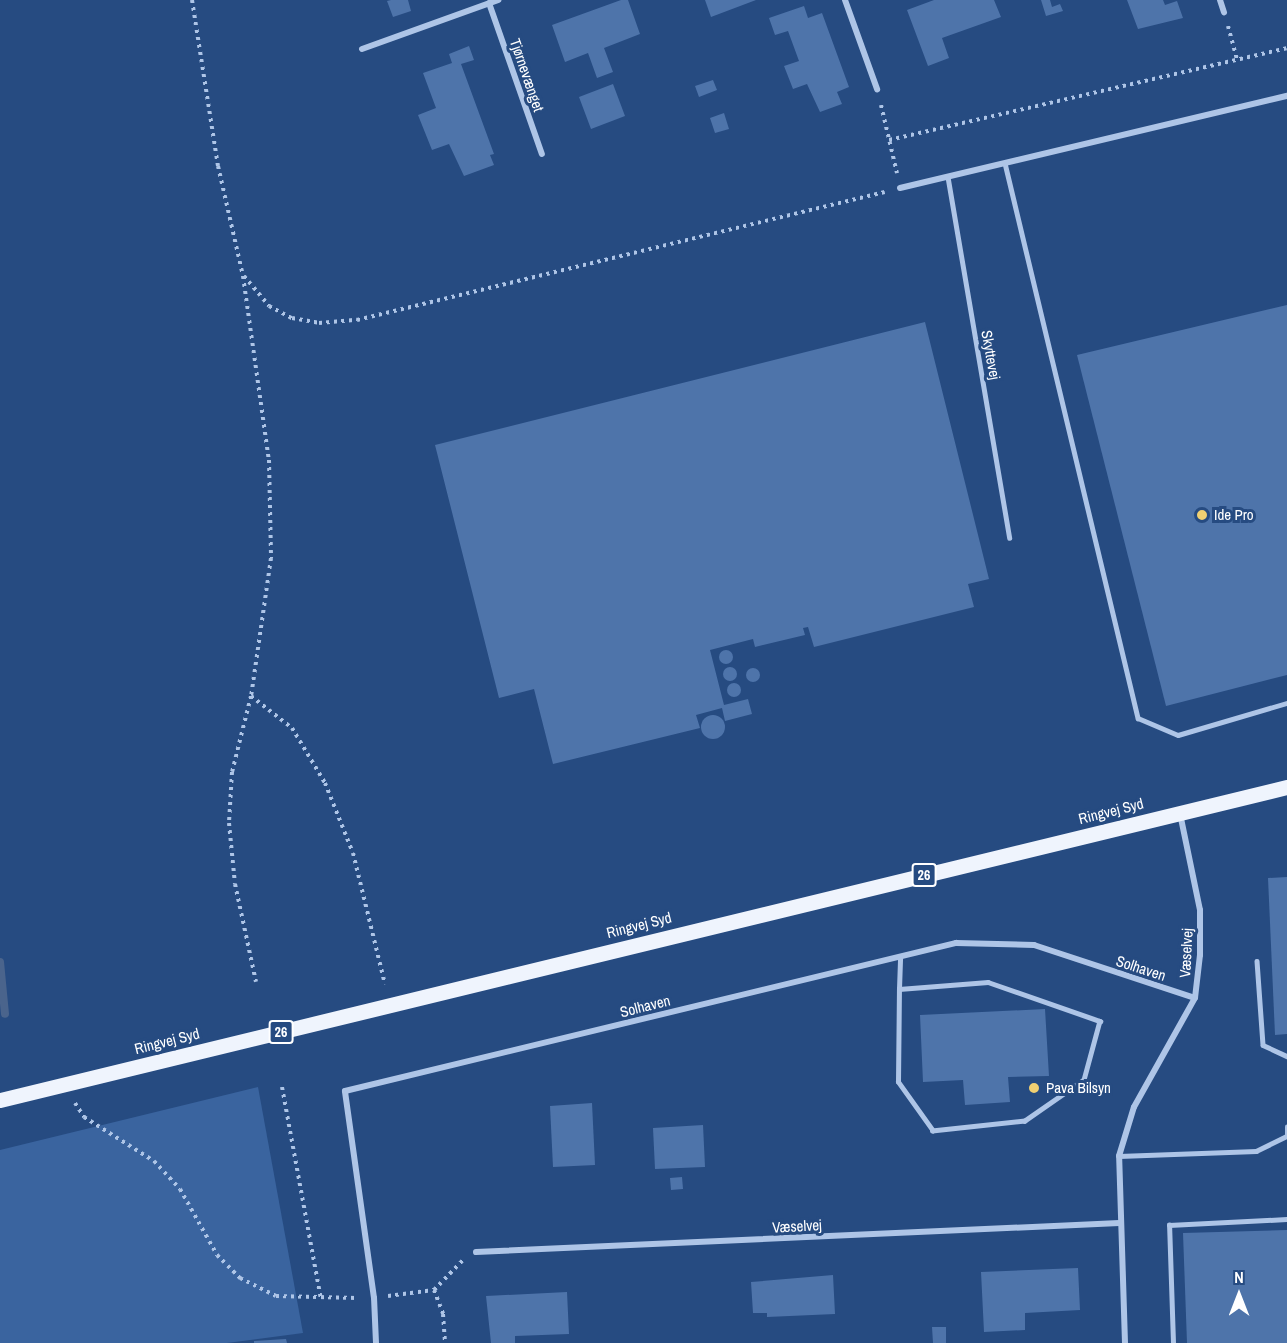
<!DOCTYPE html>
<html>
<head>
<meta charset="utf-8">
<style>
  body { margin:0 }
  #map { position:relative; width:1287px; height:1343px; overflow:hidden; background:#264b81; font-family:"Archivo Narrow",sans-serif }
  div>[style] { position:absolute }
  .green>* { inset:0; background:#3a649f }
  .stream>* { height:8px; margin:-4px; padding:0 4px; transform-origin:4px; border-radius:4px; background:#4a648c }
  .building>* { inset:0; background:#4e74aa }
  .round { border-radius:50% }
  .path>* { height:4px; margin-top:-2px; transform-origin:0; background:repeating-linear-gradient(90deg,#aec5e7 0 3px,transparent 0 7.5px) }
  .service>* { height:4.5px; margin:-2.25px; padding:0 2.25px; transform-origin:2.25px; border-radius:2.25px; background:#aec5e7 }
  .minor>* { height:6px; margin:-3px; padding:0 3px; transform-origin:3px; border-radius:3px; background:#aec5e7 }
  .primary>* { height:15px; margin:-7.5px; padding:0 7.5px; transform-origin:7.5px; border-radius:7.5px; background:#eff4fd }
  .dots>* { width:16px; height:16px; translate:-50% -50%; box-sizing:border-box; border:3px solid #264b81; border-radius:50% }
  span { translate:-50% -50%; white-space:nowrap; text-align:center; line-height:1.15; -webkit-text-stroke:6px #264b81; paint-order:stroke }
  .shield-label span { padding:2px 4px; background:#264b81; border:2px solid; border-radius:4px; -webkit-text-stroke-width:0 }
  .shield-label { font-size:14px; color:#fff; font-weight:700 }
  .street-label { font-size:15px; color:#fff }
  .poi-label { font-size:15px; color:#fff }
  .left { translate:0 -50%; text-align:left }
  .north { position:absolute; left:1209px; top:1265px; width:60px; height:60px; -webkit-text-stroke:4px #264b81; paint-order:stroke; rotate:0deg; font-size:16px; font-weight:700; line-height:24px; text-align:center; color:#fff }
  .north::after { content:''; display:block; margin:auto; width:21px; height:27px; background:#fff; clip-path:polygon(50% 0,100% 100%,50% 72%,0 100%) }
</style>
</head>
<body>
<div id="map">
  <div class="green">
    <i style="clip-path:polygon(258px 1087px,303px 1333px,227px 1343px,0 1343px,0 1150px)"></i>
  </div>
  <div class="stream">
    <i style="left:0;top:962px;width:52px;rotate:84.5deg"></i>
  </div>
  <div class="building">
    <i style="clip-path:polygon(391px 0,408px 0,411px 11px,393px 17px,387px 1px)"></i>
    <i style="clip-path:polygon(621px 0,628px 0,640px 34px,604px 48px,613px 72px,597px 78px,588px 53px,565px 62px,552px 25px)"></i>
    <i style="clip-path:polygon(705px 0,756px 0,711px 17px)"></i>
    <i style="clip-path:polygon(934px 0,994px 0,1001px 17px,942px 38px,949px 58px,928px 66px,907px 10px)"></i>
    <i style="clip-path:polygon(1041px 0,1050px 0,1052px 7px,1060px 4px,1063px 11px,1046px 16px)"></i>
    <i style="clip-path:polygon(1127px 0,1163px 0,1165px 5px,1177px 1px,1183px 18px,1138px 29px)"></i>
    <i style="clip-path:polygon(804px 6px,808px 18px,822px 13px,849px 87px,837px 92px,842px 104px,820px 112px,807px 84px,793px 89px,784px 66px,799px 61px,788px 31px,775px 35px,769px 18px)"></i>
    <i style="clip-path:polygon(469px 46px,474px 60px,461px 64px,494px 154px,490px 155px,494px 165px,464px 176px,449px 144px,432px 150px,418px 115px,436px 108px,423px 73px,452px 63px,449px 54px)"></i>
    <i style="clip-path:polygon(713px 80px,717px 90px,699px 97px,695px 86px)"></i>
    <i style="clip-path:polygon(613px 84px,625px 116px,591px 129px,579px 97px)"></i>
    <i style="clip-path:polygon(724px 113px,729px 129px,715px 133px,710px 118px)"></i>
    <i style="clip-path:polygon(1287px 305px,1287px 675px,1166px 706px,1077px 355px)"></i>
    <i style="clip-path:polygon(925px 322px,989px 579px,968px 584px,974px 607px,814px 647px,808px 627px,803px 628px,805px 635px,755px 647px,753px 639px,710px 650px,724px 705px,748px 699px,752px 714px,725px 721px,722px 708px,696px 715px,700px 728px,553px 764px,534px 689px,499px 698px,435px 445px)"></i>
    <i class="round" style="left:719px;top:650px;width:14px;height:14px"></i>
    <i class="round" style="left:723px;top:667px;width:14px;height:14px"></i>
    <i class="round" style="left:746px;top:668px;width:14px;height:14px"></i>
    <i class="round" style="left:727px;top:683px;width:14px;height:14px"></i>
    <i class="round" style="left:701px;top:715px;width:24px;height:24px"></i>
    <i style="clip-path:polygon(1287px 877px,1287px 1034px,1275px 1035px,1268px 878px)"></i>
    <i style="clip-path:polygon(1045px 1009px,1049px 1076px,1008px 1077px,1010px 1102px,965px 1105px,963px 1080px,923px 1082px,920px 1015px)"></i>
    <i style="clip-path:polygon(592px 1103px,595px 1165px,553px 1167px,550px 1106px)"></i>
    <i style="clip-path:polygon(703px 1125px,705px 1167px,655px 1169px,653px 1128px)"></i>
    <i style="clip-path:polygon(682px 1177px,683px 1189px,671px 1190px,670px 1178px)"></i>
    <i style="clip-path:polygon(1287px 1230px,1287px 1343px,1187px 1343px,1183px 1233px)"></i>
    <i style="clip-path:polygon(1078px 1268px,1080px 1310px,1025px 1313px,1025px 1330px,984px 1332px,981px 1272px)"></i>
    <i style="clip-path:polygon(833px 1275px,835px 1314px,767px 1317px,767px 1313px,753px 1313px,751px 1282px)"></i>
    <i style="clip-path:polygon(567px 1292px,569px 1334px,515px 1336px,515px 1343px,491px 1343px,486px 1296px)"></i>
    <i style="clip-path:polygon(932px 1327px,946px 1327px,946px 1343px,933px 1343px)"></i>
    <i style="clip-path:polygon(286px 1339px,287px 1343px,254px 1343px,254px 1341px)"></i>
  </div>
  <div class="path">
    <i style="left:192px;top:0;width:168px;rotate:81.1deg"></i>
    <i style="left:218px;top:166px;width:113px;rotate:77.2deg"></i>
    <i style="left:243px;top:276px;width:186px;rotate:82deg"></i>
    <i style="left:269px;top:460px;width:98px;rotate:88.8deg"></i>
    <i style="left:271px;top:558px;width:139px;rotate:98.2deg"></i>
    <i style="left:251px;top:696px;width:78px;rotate:104deg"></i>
    <i style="left:232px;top:772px;width:51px;rotate:93.4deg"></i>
    <i style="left:229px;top:823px;width:61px;rotate:84.4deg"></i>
    <i style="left:235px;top:884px;width:100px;rotate:77.9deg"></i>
    <i style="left:1228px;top:26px;width:35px;rotate:75deg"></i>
    <i style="left:881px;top:105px;width:70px;rotate:76.8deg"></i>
    <i style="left:889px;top:140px;width:408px;rotate:-13deg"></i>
    <i style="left:244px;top:276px;width:39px;rotate:50deg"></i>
    <i style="left:269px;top:306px;width:26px;rotate:28deg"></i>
    <i style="left:292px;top:318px;width:27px;rotate:10deg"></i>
    <i style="left:319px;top:323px;width:38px;rotate:-5deg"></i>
    <i style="left:357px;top:320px;width:543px;rotate:-13.63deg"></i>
    <i style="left:251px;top:696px;width:52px;rotate:38deg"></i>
    <i style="left:292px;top:728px;width:64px;rotate:59deg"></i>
    <i style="left:325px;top:783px;width:75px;rotate:68.2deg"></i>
    <i style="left:353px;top:853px;width:135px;rotate:76.3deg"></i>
    <i style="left:282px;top:1087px;width:216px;rotate:79.6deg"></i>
    <i style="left:75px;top:1103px;width:17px;rotate:57deg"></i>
    <i style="left:84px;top:1117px;width:83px;rotate:32.2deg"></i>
    <i style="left:154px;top:1161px;width:38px;rotate:47deg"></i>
    <i style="left:180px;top:1189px;width:76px;rotate:60.7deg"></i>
    <i style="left:217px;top:1255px;width:33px;rotate:45deg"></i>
    <i style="left:240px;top:1278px;width:40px;rotate:26.6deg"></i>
    <i style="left:276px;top:1296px;width:81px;rotate:1.4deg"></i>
    <i style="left:434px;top:1290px;width:26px;rotate:69deg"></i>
    <i style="left:443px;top:1314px;width:29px;rotate:86deg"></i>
    <i style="left:388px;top:1296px;width:46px;rotate:-7.4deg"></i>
    <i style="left:434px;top:1290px;width:42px;rotate:-46deg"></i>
  </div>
  <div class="service">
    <i style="left:1005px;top:163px;width:571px;rotate:76.52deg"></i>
    <i style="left:1138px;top:718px;width:43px;rotate:23deg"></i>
    <i style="left:1178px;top:735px;width:114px;rotate:-16.4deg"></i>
    <i style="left:948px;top:177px;width:366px;rotate:80.3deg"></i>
    <i style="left:1257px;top:961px;width:84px;rotate:85.9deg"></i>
    <i style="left:1263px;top:1045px;width:26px;rotate:25deg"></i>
    <i style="left:899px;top:989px;width:89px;rotate:-4.5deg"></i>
    <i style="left:988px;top:982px;width:119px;rotate:19.2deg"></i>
    <i style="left:1100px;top:1021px;width:61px;rotate:105.2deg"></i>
    <i style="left:1084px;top:1080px;width:72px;rotate:145.2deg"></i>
    <i style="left:1025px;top:1121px;width:93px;rotate:173.8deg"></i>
    <i style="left:933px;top:1131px;width:60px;rotate:-125.5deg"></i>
    <i style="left:898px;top:1082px;width:93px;rotate:-89.4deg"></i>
    <i style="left:899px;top:989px;width:32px;rotate:-88deg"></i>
    <i style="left:1119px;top:1156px;width:137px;rotate:-2.1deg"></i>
    <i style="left:1256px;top:1151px;width:34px;rotate:-26deg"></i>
    <i style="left:1287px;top:1136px;width:9px;rotate:-90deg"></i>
    <i style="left:1173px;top:1343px;width:118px;rotate:-91.9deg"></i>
    <i style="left:1169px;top:1225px;width:118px;rotate:-2.9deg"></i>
  </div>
  <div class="minor">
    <i style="left:845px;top:0;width:95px;rotate:70.2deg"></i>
    <i style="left:1220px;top:0;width:13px;rotate:72deg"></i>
    <i style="left:489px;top:3px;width:160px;rotate:70.7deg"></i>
    <i style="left:362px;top:49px;width:145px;rotate:-19.8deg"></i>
    <i style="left:900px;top:188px;width:398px;rotate:-13.4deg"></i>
    <i style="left:476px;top:1252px;width:644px;rotate:-2.58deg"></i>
    <i style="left:376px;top:1343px;width:45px;rotate:-92.5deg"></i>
    <i style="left:374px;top:1298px;width:209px;rotate:-98deg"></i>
    <i style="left:345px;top:1091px;width:629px;rotate:-13.62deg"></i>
    <i style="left:956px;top:943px;width:78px;rotate:1.5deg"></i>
    <i style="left:1034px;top:945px;width:169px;rotate:18.2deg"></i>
    <i style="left:1125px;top:1343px;width:187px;rotate:-91.8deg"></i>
    <i style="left:1119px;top:1156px;width:51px;rotate:-73deg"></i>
    <i style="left:1134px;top:1107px;width:125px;rotate:-60.8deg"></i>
    <i style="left:1195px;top:998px;width:43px;rotate:-83.4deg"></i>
    <i style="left:1200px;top:955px;width:45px;rotate:-90deg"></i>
    <i style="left:1200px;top:910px;width:99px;rotate:-101.7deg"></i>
  </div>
  <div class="primary">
    <i style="left:0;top:1100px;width:1325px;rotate:-13.67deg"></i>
  </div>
  <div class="dots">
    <i style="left:1202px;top:515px;background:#f0d072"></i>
    <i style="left:1034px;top:1088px;background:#f0d072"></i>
  </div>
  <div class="shield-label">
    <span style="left:924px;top:875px">26</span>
    <span style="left:281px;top:1032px">26</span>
  </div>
  <div class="street-label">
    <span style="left:527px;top:75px;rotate:71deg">Tjørnevænget</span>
    <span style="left:991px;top:355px;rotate:80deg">Skyttevej</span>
    <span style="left:1111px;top:811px;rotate:-14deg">Ringvej Syd</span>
    <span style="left:639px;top:925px;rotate:-14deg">Ringvej Syd</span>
    <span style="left:1186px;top:953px;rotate:-87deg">Væselvej</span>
    <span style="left:1141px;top:968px;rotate:18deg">Solhaven</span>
    <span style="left:645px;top:1006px;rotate:-14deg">Solhaven</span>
    <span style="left:167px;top:1041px;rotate:-14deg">Ringvej Syd</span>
    <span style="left:797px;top:1226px;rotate:-3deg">Væselvej</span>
  </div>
  <div class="poi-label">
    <span class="left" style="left:1214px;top:515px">Ide Pro</span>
    <span class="left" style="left:1046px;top:1088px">Pava Bilsyn</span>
  </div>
  <div class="north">N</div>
</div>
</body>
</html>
